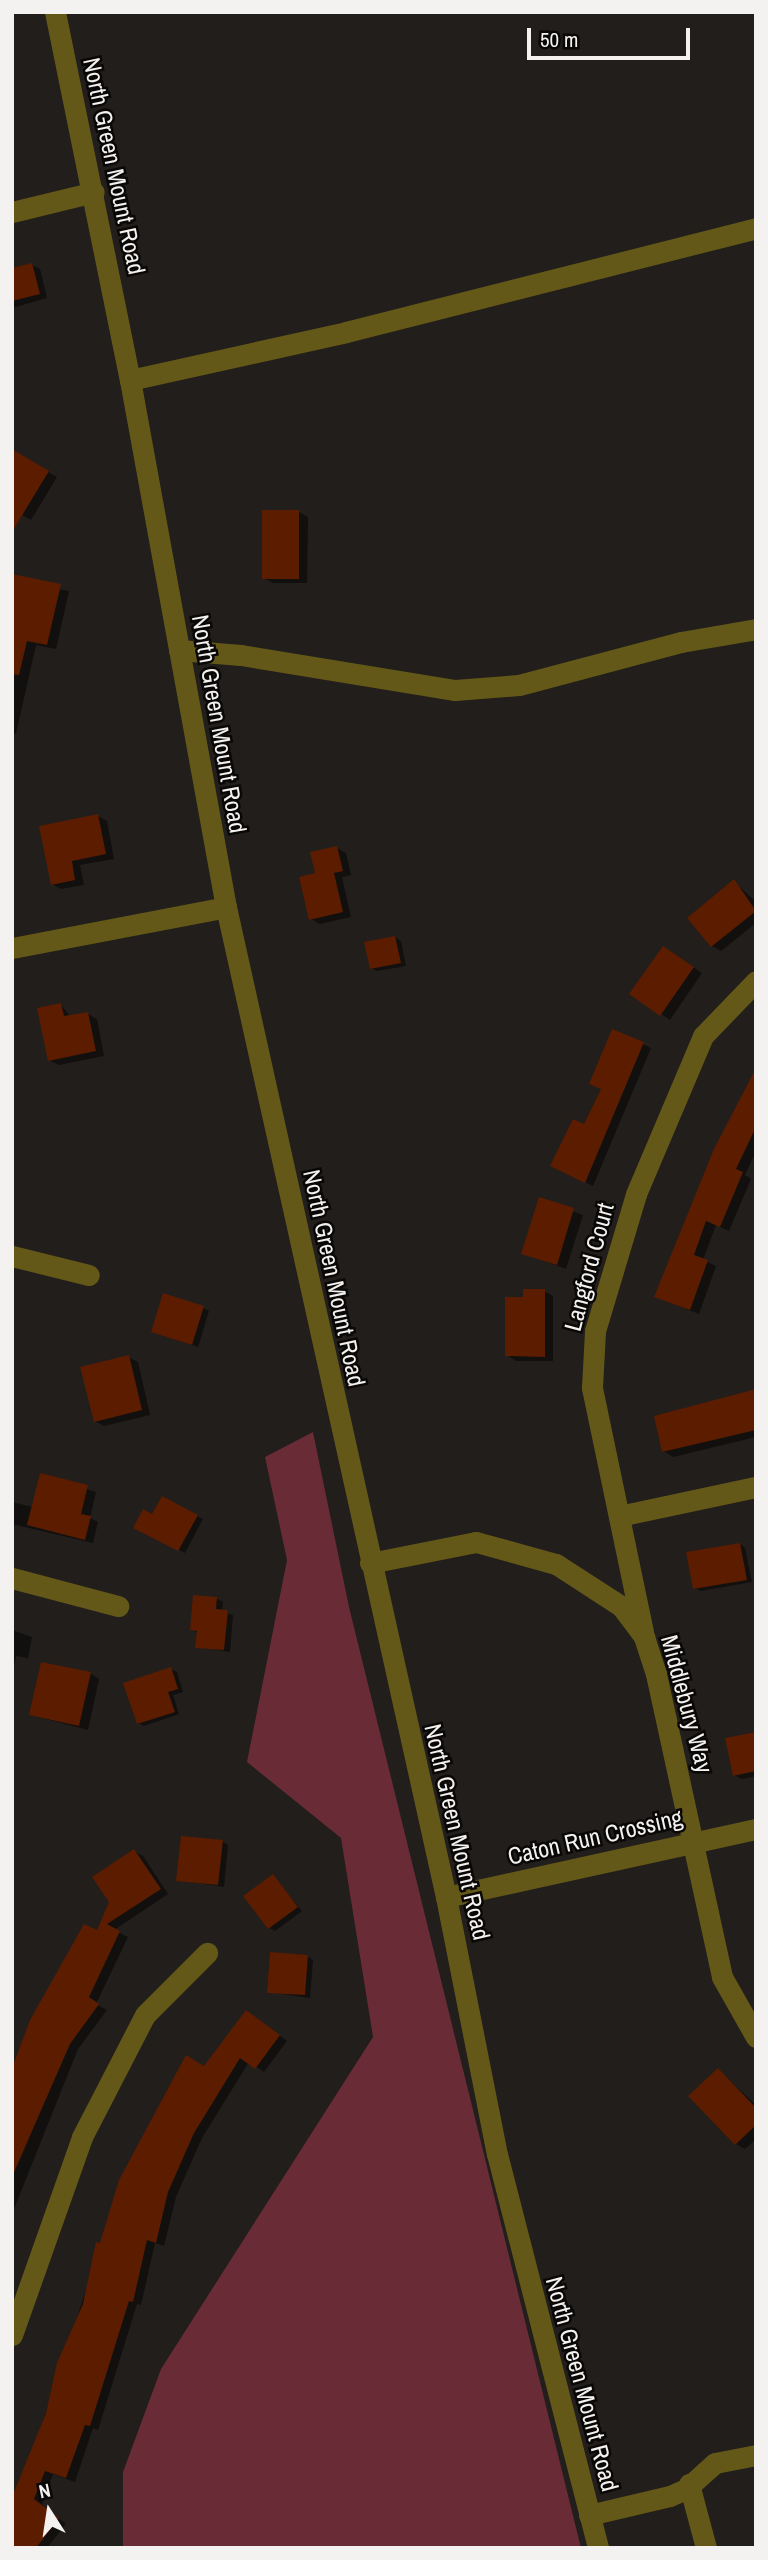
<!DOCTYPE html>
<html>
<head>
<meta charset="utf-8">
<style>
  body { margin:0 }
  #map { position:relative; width:768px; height:2560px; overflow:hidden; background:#211e1b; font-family:"Archivo Narrow",sans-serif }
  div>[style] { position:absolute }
  .green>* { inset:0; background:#692b35 }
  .shadow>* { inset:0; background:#0007 }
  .building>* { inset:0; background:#5c1c00 }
  .minor>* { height:21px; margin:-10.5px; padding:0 10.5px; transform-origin:10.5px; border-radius:10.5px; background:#645818 }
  span { translate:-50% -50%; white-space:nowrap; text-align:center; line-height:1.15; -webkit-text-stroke:5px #0a0807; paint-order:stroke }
  .street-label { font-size:24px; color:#f4f2f0 }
  .frame { position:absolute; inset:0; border:14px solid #f4f2f0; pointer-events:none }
  .north { position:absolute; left:14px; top:2476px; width:70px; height:70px; -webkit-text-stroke:5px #0a0807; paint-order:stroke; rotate:348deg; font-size:19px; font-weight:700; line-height:28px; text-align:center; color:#f4f2f0 }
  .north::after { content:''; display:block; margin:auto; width:24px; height:32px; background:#f4f2f0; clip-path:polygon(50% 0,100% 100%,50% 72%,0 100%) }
  .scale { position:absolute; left:527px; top:28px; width:163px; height:32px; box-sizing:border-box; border:4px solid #f4f2f0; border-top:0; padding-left:9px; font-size:21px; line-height:24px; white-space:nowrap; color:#f4f2f0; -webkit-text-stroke:5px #0a0807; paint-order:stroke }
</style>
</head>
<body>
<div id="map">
  <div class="green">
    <i style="clip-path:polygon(313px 1432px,349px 1607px,581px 2548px,123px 2548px,123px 2472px,161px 2369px,373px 2037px,341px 1838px,247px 1762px,287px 1560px,265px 1457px)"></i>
  </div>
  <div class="shadow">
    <i style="clip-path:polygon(32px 265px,40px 269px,47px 298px,12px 308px,12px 270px)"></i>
    <i style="clip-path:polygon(12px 451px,57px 477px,31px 520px,12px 509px)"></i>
    <i style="clip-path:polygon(299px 512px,308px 517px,307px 583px,273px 583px,263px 578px)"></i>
    <i style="clip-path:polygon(12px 580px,69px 591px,56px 649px,36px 645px,16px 734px,12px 733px)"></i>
    <i style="clip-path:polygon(98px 816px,107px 821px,114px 859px,80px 865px,84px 885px,61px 889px,52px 884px)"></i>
    <i style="clip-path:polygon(337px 848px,346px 853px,351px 875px,342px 877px,351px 917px,320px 924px,311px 919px,317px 874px)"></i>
    <i style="clip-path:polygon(734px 882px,756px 902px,756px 923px,721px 951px,712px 946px)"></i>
    <i style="clip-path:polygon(395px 937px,401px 941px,406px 966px,377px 971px,371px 968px)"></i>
    <i style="clip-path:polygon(673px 953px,702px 973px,670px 1020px,632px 994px)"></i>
    <i style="clip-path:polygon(61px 1005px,71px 1017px,88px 1014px,97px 1019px,104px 1056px,59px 1065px,49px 1060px)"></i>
    <i style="clip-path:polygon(613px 1031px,651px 1048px,593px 1186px,560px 1170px,602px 1089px)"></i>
    <i style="clip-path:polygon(756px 1074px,756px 1151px,745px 1175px,751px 1179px,729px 1231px,716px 1225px,703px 1260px,716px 1266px,699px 1314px,656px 1297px)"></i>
    <i style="clip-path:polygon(540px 1199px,583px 1215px,566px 1269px,523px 1253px)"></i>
    <i style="clip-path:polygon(544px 1291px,553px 1296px,553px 1361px,516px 1361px,507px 1355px)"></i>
    <i style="clip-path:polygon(203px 1308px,209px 1311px,198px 1347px,159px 1334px)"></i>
    <i style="clip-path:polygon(128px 1357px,138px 1362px,150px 1415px,104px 1426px,95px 1421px)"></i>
    <i style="clip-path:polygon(756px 1392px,756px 1437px,673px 1457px,664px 1451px)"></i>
    <i style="clip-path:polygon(41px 1475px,96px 1492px,90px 1518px,98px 1522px,93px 1543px,12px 1524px,12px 1502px,33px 1507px)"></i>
    <i style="clip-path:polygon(163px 1498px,203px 1519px,185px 1553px,135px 1527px,153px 1517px)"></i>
    <i style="clip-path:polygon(740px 1544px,745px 1548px,752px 1582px,701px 1591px,695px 1588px)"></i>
    <i style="clip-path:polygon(194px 1597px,217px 1599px,223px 1602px,222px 1612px,233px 1615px,230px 1652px,197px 1647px,198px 1633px,191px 1629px)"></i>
    <i style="clip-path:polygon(12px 1630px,32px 1637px,28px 1658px,16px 1656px,12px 1675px)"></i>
    <i style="clip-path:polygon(171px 1669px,177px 1672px,183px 1692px,173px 1695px,179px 1714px,144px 1726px,138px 1723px)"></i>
    <i style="clip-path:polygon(90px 1673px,99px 1679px,88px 1730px,31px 1715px)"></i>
    <i style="clip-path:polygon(756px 1733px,756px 1776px,742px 1779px,734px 1775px)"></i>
    <i style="clip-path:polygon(222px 1841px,228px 1845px,224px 1887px,178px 1880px)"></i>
    <i style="clip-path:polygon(135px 1852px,143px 1856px,168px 1894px,114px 1930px,128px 1937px,96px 2004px,107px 2010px,78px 2049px,12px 2214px,12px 2070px,98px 1933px)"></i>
    <i style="clip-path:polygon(273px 1876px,302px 1911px,275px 1931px,269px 1928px)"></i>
    <i style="clip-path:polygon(307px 1956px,313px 1960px,310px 1998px,268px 1992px)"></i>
    <i style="clip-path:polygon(254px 2017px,287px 2041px,264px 2072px,249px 2062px,202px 2138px,176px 2197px,164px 2246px,155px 2243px,141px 2305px,137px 2304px,98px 2430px,93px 2428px,75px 2482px,53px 2474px,42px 2505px,66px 2524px,47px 2548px,18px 2548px,20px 2490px,101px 2245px,205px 2069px)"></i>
    <i style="clip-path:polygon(718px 2070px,756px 2105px,756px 2139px,745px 2149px,736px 2144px)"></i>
  </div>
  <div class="building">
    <i style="clip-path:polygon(32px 263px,40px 294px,12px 301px,12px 268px)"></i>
    <i style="clip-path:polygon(12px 449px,49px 471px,12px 532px)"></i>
    <i style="clip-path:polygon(262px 510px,299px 510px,299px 579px,262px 579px)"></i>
    <i style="clip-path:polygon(12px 574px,61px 584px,47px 645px,27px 641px,19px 675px,12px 674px)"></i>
    <i style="clip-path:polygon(98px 814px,106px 854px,72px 861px,75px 880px,51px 885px,39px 826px)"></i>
    <i style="clip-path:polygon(337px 846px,343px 871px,334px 873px,343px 912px,309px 920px,299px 877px,315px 873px,310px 852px)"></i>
    <i style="clip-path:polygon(734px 879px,756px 911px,711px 947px,687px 918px)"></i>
    <i style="clip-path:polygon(395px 936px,401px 963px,370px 969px,364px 942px)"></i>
    <i style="clip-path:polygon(663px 946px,694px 967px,660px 1016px,629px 994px)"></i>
    <i style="clip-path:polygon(61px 1003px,64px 1016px,88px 1012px,96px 1051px,48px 1061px,37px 1008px)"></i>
    <i style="clip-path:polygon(612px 1029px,644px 1042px,585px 1183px,550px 1166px,573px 1119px,584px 1124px,601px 1089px,589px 1084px)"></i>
    <i style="clip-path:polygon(756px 1068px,756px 1127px,736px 1169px,743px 1172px,720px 1227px,706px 1221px,694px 1255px,708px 1260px,690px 1310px,654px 1297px,714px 1149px)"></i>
    <i style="clip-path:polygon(539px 1197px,574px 1208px,557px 1265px,521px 1254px)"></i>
    <i style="clip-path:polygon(523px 1289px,545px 1289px,545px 1357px,505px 1356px,505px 1297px,523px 1297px)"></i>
    <i style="clip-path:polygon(163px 1293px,204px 1306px,192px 1345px,151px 1332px)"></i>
    <i style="clip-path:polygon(129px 1355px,142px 1410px,94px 1422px,80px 1367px)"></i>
    <i style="clip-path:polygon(756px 1389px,756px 1430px,662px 1452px,654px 1416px)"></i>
    <i style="clip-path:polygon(40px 1473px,88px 1485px,81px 1514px,91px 1516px,85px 1540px,27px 1525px)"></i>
    <i style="clip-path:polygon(162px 1496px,198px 1515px,178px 1551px,133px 1528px,143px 1509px,152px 1514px)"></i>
    <i style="clip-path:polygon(740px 1543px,747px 1580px,693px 1589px,686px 1552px)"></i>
    <i style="clip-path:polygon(193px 1595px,217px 1597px,216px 1609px,228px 1610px,224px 1650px,195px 1648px,197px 1631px,190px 1630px)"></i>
    <i style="clip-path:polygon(41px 1662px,91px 1672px,79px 1726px,29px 1715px)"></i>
    <i style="clip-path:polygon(171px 1667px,178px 1689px,168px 1692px,175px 1712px,137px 1724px,123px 1683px)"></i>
    <i style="clip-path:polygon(756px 1732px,756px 1771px,733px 1776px,725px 1738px)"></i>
    <i style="clip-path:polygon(181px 1836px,223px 1840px,218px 1885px,176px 1881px)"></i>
    <i style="clip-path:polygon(134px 1849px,161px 1889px,107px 1924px,120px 1931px,89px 1997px,99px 2004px,70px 2044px,12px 2177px,12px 2068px,30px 2020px,84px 1924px,97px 1930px,109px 1902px,92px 1877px)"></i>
    <i style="clip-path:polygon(273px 1874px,298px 1907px,268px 1929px,243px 1896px)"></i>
    <i style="clip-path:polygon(270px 1952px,308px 1955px,305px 1995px,267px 1993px)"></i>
    <i style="clip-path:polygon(246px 2010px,280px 2035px,255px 2069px,240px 2058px,194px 2133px,168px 2192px,156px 2243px,147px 2240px,133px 2302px,129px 2301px,90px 2426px,85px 2425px,66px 2478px,45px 2471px,34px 2499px,59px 2518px,36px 2548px,12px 2548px,12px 2497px,46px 2413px,57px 2363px,83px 2304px,96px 2242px,100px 2243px,119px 2180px,186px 2055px,204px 2066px)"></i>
    <i style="clip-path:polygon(718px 2068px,756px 2108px,756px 2125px,735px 2145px,688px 2096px)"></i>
  </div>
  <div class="minor">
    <i style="left:55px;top:12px;width:376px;rotate:78.5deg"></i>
    <i style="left:130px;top:380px;width:536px;rotate:79.68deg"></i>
    <i style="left:226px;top:907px;width:1014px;rotate:77.47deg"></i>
    <i style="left:446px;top:1897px;width:262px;rotate:78.8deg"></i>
    <i style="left:497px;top:2154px;width:407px;rotate:75.6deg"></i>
    <i style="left:12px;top:212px;width:84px;rotate:-13.7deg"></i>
    <i style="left:130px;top:380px;width:221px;rotate:-12.5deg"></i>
    <i style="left:346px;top:332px;width:423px;rotate:-14.2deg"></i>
    <i style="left:179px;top:650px;width:62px;rotate:4.6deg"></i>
    <i style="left:241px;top:655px;width:217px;rotate:9.3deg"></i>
    <i style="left:455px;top:690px;width:64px;rotate:-4.5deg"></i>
    <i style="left:519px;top:685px;width:168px;rotate:-14.9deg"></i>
    <i style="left:681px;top:642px;width:76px;rotate:-9.8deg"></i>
    <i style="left:12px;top:948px;width:218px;rotate:-10.8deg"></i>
    <i style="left:12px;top:1256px;width:79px;rotate:13.9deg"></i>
    <i style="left:619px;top:1516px;width:140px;rotate:-12deg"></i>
    <i style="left:370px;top:1563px;width:108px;rotate:-11.2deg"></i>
    <i style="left:476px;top:1542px;width:83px;rotate:15.4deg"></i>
    <i style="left:556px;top:1564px;width:77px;rotate:32.9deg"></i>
    <i style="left:621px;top:1606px;width:39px;rotate:53deg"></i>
    <i style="left:644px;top:1637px;width:39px;rotate:72deg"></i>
    <i style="left:656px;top:1674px;width:310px;rotate:77.7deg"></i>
    <i style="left:722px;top:1977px;width:69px;rotate:60.5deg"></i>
    <i style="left:12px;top:1578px;width:110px;rotate:14.8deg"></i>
    <i style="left:643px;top:1632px;width:250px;rotate:-101.8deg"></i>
    <i style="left:592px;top:1387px;width:56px;rotate:-86.9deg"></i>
    <i style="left:595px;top:1331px;width:143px;rotate:-73.3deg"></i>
    <i style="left:636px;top:1194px;width:172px;rotate:-67deg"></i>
    <i style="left:703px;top:1036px;width:76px;rotate:-46.1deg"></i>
    <i style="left:446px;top:1897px;width:317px;rotate:-12.4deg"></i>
    <i style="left:12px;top:2335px;width:210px;rotate:-70.5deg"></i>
    <i style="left:82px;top:2137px;width:137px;rotate:-62.7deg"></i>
    <i style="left:145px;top:2015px;width:88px;rotate:-45deg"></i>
    <i style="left:689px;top:2484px;width:66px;rotate:75.1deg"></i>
    <i style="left:589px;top:2515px;width:83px;rotate:-13.2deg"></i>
    <i style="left:670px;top:2496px;width:17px;rotate:-24deg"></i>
    <i style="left:686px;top:2489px;width:39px;rotate:-42deg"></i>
    <i style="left:715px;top:2463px;width:42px;rotate:-11deg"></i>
  </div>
  <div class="street-label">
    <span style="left:114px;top:166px;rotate:78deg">North Green Mount Road</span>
    <span style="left:219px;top:724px;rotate:80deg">North Green Mount Road</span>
    <span style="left:589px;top:1267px;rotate:-75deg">Langford Court</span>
    <span style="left:334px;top:1278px;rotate:78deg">North Green Mount Road</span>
    <span style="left:687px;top:1704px;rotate:75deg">Middlebury Way</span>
    <span style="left:457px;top:1832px;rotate:77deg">North Green Mount Road</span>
    <span style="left:595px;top:1837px;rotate:-13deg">Caton Run Crossing</span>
    <span style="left:582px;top:2384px;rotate:75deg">North Green Mount Road</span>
  </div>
  <div class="frame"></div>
  <div class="north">N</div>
  <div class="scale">50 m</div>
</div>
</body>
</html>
